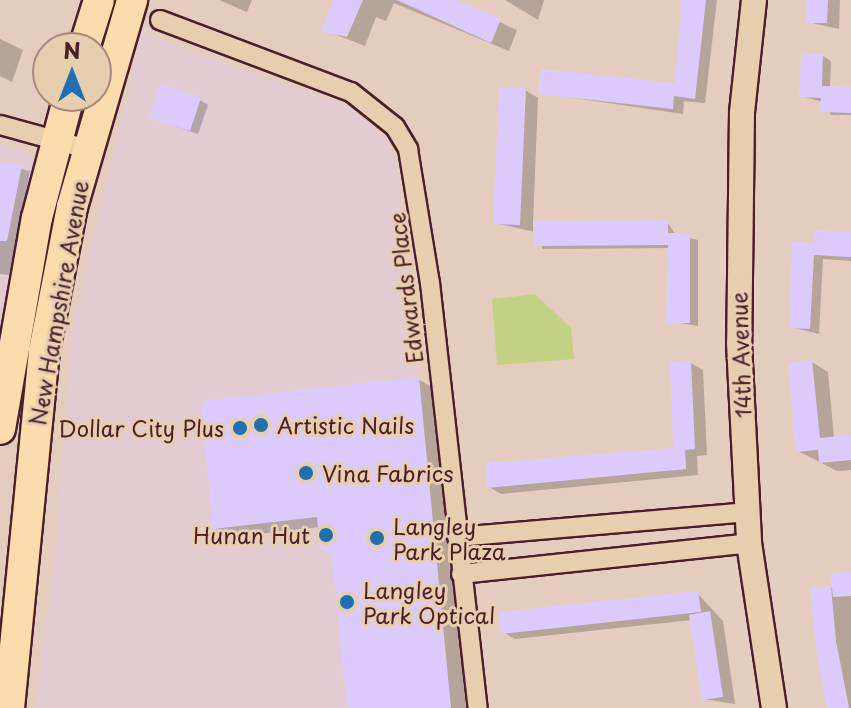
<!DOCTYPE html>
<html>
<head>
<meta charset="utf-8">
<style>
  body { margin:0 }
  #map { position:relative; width:851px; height:708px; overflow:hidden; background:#e4cdbe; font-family:"Playpen Sans",sans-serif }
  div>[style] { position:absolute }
  .built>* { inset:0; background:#e2ccd1 }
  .green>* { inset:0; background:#c3d185 }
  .shadow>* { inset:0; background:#0003 }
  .building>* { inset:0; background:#ddcafc }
  .roads { filter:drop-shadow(2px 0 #4a1f2b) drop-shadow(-2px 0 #4a1f2b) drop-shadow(0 2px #4a1f2b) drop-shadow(0 -2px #4a1f2b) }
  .minor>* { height:18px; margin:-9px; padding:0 9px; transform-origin:9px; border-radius:9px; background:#e6ceae }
  .tertiary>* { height:24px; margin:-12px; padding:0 12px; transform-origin:12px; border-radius:12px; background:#e6ceae }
  .primary>* { height:30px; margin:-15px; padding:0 15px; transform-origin:15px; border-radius:15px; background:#fcdcac }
  .dots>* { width:22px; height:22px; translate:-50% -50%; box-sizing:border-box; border:4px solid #e6ceae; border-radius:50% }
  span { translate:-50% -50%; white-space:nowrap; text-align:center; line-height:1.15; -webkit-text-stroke:6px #e6ceae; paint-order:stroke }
  .street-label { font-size:22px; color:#4a1f2b }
  .poi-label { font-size:22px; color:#4a1f2b }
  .left { translate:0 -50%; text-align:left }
  .right { translate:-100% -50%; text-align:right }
  .north { position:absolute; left:32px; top:32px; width:80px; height:80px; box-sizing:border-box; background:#e6ceae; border:2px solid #a8887a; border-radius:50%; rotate:0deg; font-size:22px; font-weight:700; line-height:32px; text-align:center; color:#4a1f2b }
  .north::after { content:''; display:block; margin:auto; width:28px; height:36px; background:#1f6fb2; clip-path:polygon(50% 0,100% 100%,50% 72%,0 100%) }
</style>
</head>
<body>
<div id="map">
  <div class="built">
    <i style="clip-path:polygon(141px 33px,348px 107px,378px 130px,398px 164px,451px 708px,35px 708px,56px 548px,72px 332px)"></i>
    <i style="clip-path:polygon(0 143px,29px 152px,32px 163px,0 335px)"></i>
  </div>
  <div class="green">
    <i style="clip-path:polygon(535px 294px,571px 328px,574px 359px,497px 365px,492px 299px)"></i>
  </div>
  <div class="shadow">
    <i style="clip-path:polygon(219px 0,252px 0,247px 12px)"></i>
    <i style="clip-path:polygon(335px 0,451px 0,517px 30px,509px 51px,394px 3px,386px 21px,376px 17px,365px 46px,324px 30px)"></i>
    <i style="clip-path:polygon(505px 0,544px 0,538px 20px)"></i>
    <i style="clip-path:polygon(684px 0,717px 0,705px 103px,684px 101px,683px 114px,540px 93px,677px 86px)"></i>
    <i style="clip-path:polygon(808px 0,840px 0,839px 29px,807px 22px)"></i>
    <i style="clip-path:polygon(0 39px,23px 50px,12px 82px,0 76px)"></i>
    <i style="clip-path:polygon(823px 56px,831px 61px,830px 88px,851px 87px,851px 115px,831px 115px,823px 102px,801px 96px)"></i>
    <i style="clip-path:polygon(525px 90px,538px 98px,533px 223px,667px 222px,676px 235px,698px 240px,698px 326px,668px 321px,670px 248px,543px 249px,535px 232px,495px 223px)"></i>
    <i style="clip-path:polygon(200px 100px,208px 105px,198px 134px,160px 121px)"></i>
    <i style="clip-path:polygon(0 165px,30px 171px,9px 275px,0 274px)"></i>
    <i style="clip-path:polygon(851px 236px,851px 261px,823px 259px,819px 334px,791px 327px,816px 245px)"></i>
    <i style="clip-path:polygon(812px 362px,828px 372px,834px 438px,851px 437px,851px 470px,837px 471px,798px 451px)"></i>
    <i style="clip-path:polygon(691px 363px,703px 370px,707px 455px,697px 456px,698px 475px,501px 494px,489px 487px,675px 450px)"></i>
    <i style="clip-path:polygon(418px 379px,435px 389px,466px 708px,349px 708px,334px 555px,320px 527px,232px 537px,215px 527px)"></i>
    <i style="clip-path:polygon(851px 573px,851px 708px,830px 708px,831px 588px)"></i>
    <i style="clip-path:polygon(697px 593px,723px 621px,735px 704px,703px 699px,692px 620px,515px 639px,503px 632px)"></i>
  </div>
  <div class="building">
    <i style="clip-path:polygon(333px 0,363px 0,347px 37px,321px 31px)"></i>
    <i style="clip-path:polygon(397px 0,456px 0,501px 19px,491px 43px)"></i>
    <i style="clip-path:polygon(682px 0,706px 0,695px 99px,674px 96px,673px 109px,538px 94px,541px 69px,675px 83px)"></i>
    <i style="clip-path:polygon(806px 0,828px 0,827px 23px,805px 23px)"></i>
    <i style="clip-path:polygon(801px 53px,823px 54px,822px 86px,851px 87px,851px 113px,820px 112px,821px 98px,799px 97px)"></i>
    <i style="clip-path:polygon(161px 84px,201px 98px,190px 131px,149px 118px)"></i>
    <i style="clip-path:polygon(499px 87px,526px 88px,520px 225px,493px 224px)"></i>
    <i style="clip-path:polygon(0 163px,22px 165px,7px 241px,0 241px)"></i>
    <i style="clip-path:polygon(668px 220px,668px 233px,690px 233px,690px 323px,666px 323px,668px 245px,533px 246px,533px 221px)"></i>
    <i style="clip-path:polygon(815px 230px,851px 232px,851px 257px,814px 255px,810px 329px,789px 328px,792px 242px,814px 243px)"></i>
    <i style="clip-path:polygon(812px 360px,820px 438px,851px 435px,851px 460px,819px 463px,818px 450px,796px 452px,788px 363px)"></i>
    <i style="clip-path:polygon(691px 361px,695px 449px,685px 450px,686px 469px,487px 488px,485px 463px,673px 448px,670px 362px)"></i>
    <i style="clip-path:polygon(419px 377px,451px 708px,347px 708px,332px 556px,320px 547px,317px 517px,213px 529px,201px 401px)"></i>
    <i style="clip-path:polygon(851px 571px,851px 596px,833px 597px,830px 573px)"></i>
    <i style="clip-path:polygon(831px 586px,836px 641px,849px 708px,827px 708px,817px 655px,810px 588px)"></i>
    <i style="clip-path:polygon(698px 591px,701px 612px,501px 634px,499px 612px)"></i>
    <i style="clip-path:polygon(710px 611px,723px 697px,702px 700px,689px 615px)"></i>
  </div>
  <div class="roads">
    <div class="minor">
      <i style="left:160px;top:20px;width:204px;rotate:20.7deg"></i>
      <i style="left:351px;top:92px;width:56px;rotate:38.5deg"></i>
      <i style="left:395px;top:127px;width:26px;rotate:59deg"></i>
      <i style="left:408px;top:149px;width:136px;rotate:80.7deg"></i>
      <i style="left:430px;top:283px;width:428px;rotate:83.6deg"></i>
      <i style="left:0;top:125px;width:90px;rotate:15.4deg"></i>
      <i style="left:457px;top:537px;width:290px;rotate:-4.9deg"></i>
      <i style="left:461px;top:574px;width:290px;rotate:-6.1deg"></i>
    </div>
    <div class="tertiary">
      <i style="left:754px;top:0;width:114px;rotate:96.1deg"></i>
      <i style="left:742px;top:113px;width:230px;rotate:90.7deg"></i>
      <i style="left:739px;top:343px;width:200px;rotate:87.1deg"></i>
      <i style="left:749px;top:543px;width:167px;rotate:81.4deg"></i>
    </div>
    <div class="primary">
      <i style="left:84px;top:48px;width:50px;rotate:-72.6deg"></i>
      <i style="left:0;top:429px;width:214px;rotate:-80.1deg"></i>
      <i style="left:37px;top:218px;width:126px;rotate:-75.3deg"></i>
      <i style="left:9px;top:708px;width:359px;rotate:-84.4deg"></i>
      <i style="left:44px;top:351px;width:147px;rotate:-79deg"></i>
      <i style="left:72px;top:207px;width:216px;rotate:-73.8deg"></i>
    </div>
  </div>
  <div class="dots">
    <i style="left:261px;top:425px;background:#1f6fb2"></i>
    <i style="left:240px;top:428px;background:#1f6fb2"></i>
    <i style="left:306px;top:473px;background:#1f6fb2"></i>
    <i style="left:326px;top:535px;background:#1f6fb2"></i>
    <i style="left:377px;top:538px;background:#1f6fb2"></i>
    <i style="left:347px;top:602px;background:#1f6fb2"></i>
  </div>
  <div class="street-label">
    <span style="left:405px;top:288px;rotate:-97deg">Edwards Place</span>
    <span style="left:58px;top:303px;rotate:-80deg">New Hampshire Avenue</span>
    <span style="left:740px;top:355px;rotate:-92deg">14th Avenue</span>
  </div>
  <div class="poi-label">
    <span class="left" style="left:277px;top:425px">Artistic Nails</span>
    <span class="right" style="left:224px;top:428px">Dollar City Plus</span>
    <span class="left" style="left:322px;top:473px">Vina Fabrics</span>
    <span class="left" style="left:393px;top:538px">Langley<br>Park Plaza</span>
    <span class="right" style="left:310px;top:535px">Hunan Hut</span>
    <span class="left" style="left:363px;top:602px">Langley<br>Park Optical</span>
  </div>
  <div class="north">N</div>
</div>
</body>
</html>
